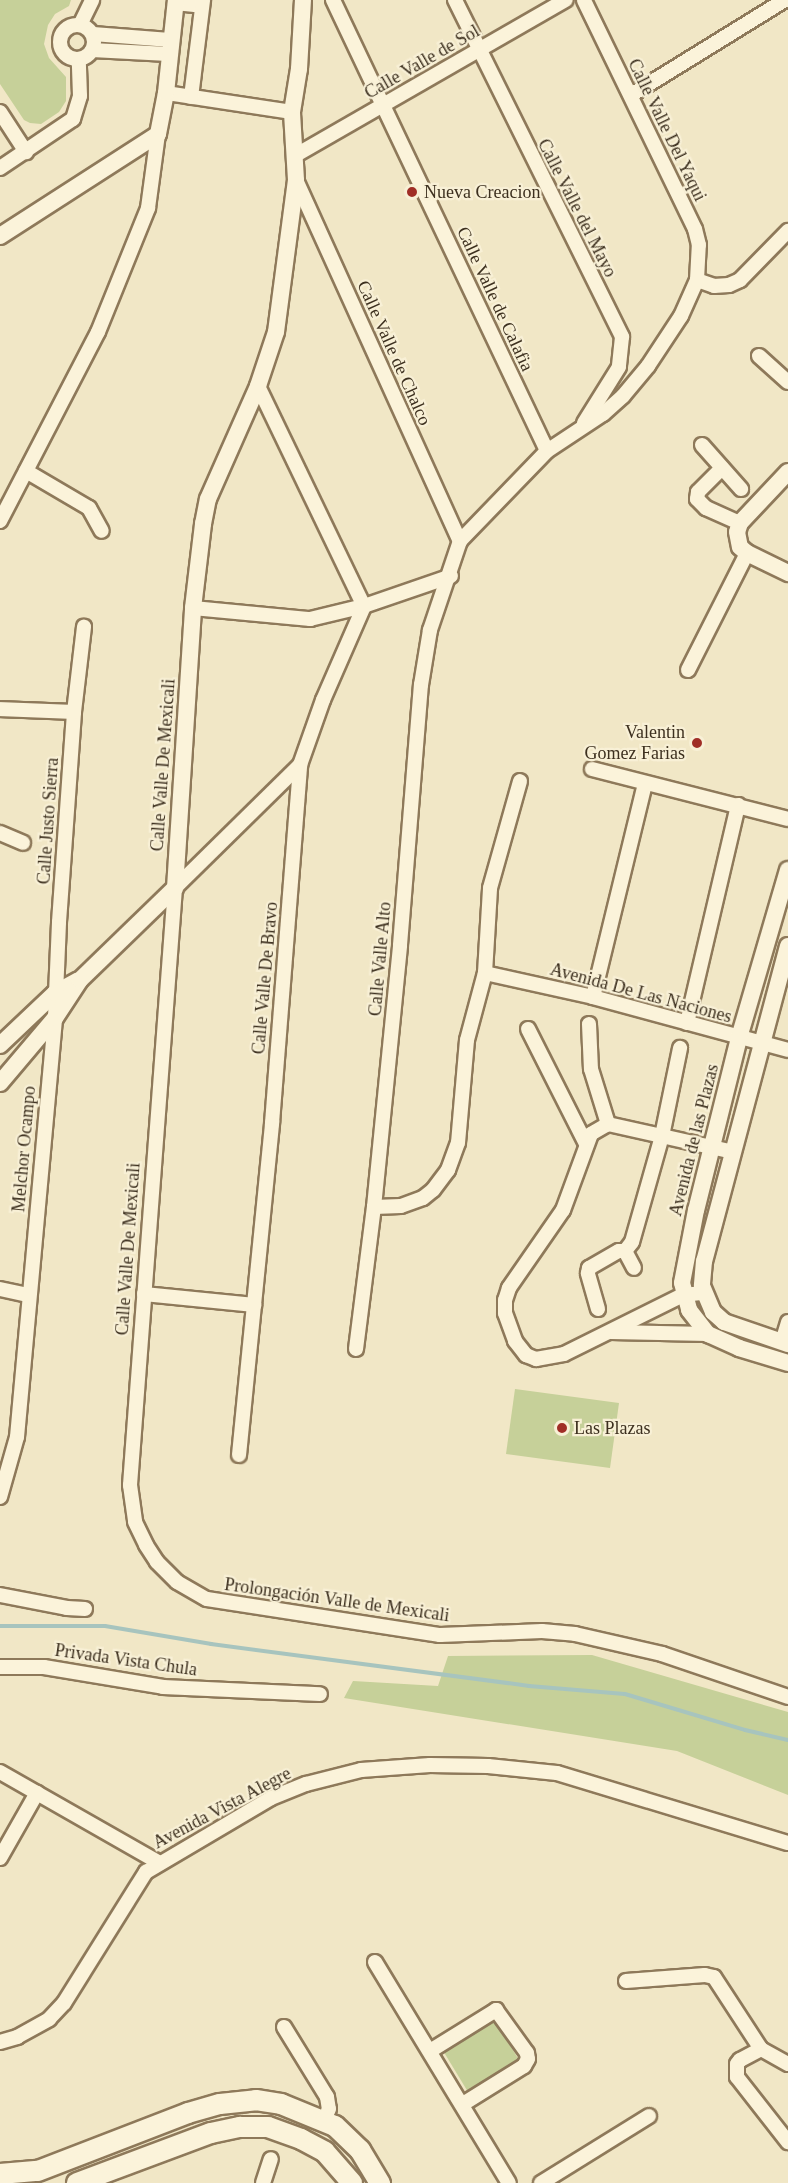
<!DOCTYPE html>
<html>
<head>
<meta charset="utf-8">
<style>
  body { margin:0 }
  #map { position:relative; width:788px; height:2183px; overflow:hidden; background:#f1e7c6; font-family:Georgia,serif }
  div>[style] { position:absolute }
  .green>* { inset:0; background:#c6d099 }
  .stream>* { height:4px; margin:-2px; padding:0 2px; transform-origin:2px; border-radius:2px; background:#a7c4be }
  .roads { filter:drop-shadow(2px 0 #8e795a) drop-shadow(-2px 0 #8e795a) drop-shadow(0 2px #8e795a) drop-shadow(0 -2px #8e795a) }
  .minor>* { height:14px; margin:-7px; padding:0 7px; transform-origin:7px; border-radius:7px; background:#fbf3da }
  .minor>.ring { margin:-7px; padding:0; box-sizing:content-box; background:none; border:14px solid #fbf3da; border-radius:50% }
  .tertiary>* { height:16px; margin:-8px; padding:0 8px; transform-origin:8px; border-radius:8px; background:#fbf3da }
  .secondary>* { height:20px; margin:-10px; padding:0 10px; transform-origin:10px; border-radius:10px; background:#fbf3da }
  .dots>* { width:16px; height:16px; translate:-50% -50%; box-sizing:border-box; border:3px solid #f8f0d6; border-radius:50% }
  span { translate:-50% -50%; white-space:nowrap; text-align:center; line-height:1.15; -webkit-text-stroke:4.5px #f8f0d6; paint-order:stroke }
  .street-label { font-size:18px; color:#3d301f }
  .poi-label { font-size:18px; color:#3d301f }
  .left { translate:0 -50%; text-align:left }
  .right { translate:-100% -50%; text-align:right }
</style>
</head>
<body>
<div id="map">
  <div class="green">
    <i style="clip-path:polygon(0 0,71px 0,69px 6px,55px 14px,48px 25px,44px 44px,49px 58px,66px 77px,66px 101px,59px 112px,41px 124px,30px 123px,24px 120px,0 84px)"></i>
    <i style="clip-path:polygon(515px 1389px,619px 1403px,610px 1468px,506px 1454px)"></i>
    <i style="clip-path:polygon(592px 1655px,788px 1712px,788px 1795px,677px 1751px,344px 1698px,353px 1681px,438px 1686px,448px 1656px)"></i>
    <i style="clip-path:polygon(493px 2018px,519px 2060px,468px 2092px,442px 2049px)"></i>
  </div>
  <div class="stream">
    <i style="left:0;top:1626px;width:105px"></i>
    <i style="left:105px;top:1626px;width:108px;rotate:9.6deg"></i>
    <i style="left:211px;top:1644px;width:321px;rotate:7.5deg"></i>
    <i style="left:529px;top:1686px;width:96px;rotate:4.8deg"></i>
    <i style="left:625px;top:1694px;width:125px;rotate:16.7deg"></i>
    <i style="left:745px;top:1730px;width:44px;rotate:13.1deg"></i>
  </div>
  <div class="roads">
    <div class="minor">
      <i style="left:333px;top:0;width:499px;rotate:64.6deg"></i>
      <i style="left:455px;top:0;width:376px;rotate:63.6deg"></i>
      <i style="left:622px;top:337px;width:30px;rotate:96deg"></i>
      <i style="left:619px;top:367px;width:66px;rotate:122deg"></i>
      <i style="left:175px;top:3px;width:27px;rotate:6deg"></i>
      <i class="ring" style="left:60px;top:25px;width:20px;height:20px"></i>
      <i style="left:80px;top:25px;width:28px;rotate:-64deg"></i>
      <i style="left:93px;top:34px;width:77px;rotate:4.5deg"></i>
      <i style="left:92px;top:50px;width:76px;rotate:3deg"></i>
      <i style="left:166px;top:93px;width:127px;rotate:8.6deg"></i>
      <i style="left:631px;top:95px;width:181px;rotate:-31.7deg"></i>
      <i style="left:191px;top:97px;width:98px;rotate:-82.9deg"></i>
      <i style="left:0;top:112px;width:48px;rotate:57deg"></i>
      <i style="left:296px;top:155px;width:311px;rotate:-29.9deg"></i>
      <i style="left:0;top:168px;width:88px;rotate:-33.9deg"></i>
      <i style="left:73px;top:119px;width:24px;rotate:-73deg"></i>
      <i style="left:80px;top:96px;width:36px;rotate:-92deg"></i>
      <i style="left:296px;top:180px;width:397px;rotate:65.6deg"></i>
      <i style="left:697px;top:280px;width:18px;rotate:19deg"></i>
      <i style="left:714px;top:286px;width:15px;rotate:-4deg"></i>
      <i style="left:729px;top:285px;width:12px;rotate:-24deg"></i>
      <i style="left:740px;top:280px;width:69px;rotate:-45.6deg"></i>
      <i style="left:759px;top:356px;width:39px;rotate:42deg"></i>
      <i style="left:258px;top:386px;width:244px;rotate:64.3deg"></i>
      <i style="left:702px;top:445px;width:59px;rotate:48.4deg"></i>
      <i style="left:722px;top:468px;width:34px;rotate:135deg"></i>
      <i style="left:698px;top:492px;width:7px;rotate:98deg"></i>
      <i style="left:697px;top:499px;width:13px;rotate:45deg"></i>
      <i style="left:706px;top:508px;width:37px;rotate:24deg"></i>
      <i style="left:26px;top:471px;width:73px;rotate:30.4deg"></i>
      <i style="left:89px;top:508px;width:26px;rotate:61deg"></i>
      <i style="left:0;top:521px;width:213px;rotate:-62.6deg"></i>
      <i style="left:98px;top:332px;width:134px;rotate:-68deg"></i>
      <i style="left:148px;top:208px;width:75px;rotate:-82.3deg"></i>
      <i style="left:193px;top:608px;width:118px;rotate:5.4deg"></i>
      <i style="left:310px;top:619px;width:56px;rotate:-13.5deg"></i>
      <i style="left:364px;top:606px;width:92px;rotate:-19deg"></i>
      <i style="left:688px;top:670px;width:131px;rotate:-63.2deg"></i>
      <i style="left:0;top:709px;width:74px;rotate:2.3deg"></i>
      <i style="left:300px;top:765px;width:175px;rotate:135.5deg"></i>
      <i style="left:175px;top:888px;width:599px;rotate:94.31deg"></i>
      <i style="left:130px;top:1485px;width:37px;rotate:82deg"></i>
      <i style="left:135px;top:1522px;width:25px;rotate:64deg"></i>
      <i style="left:146px;top:1545px;width:20px;rotate:57deg"></i>
      <i style="left:157px;top:1562px;width:28px;rotate:45deg"></i>
      <i style="left:177px;top:1582px;width:34px;rotate:30deg"></i>
      <i style="left:207px;top:1599px;width:236px;rotate:8.8deg"></i>
      <i style="left:440px;top:1635px;width:102px;rotate:-2.2deg"></i>
      <i style="left:542px;top:1631px;width:33px;rotate:5deg"></i>
      <i style="left:575px;top:1634px;width:89px;rotate:12.9deg"></i>
      <i style="left:662px;top:1654px;width:133px;rotate:18.8deg"></i>
      <i style="left:592px;top:769px;width:202px;rotate:14.3deg"></i>
      <i style="left:0;top:833px;width:25px;rotate:23deg"></i>
      <i style="left:485px;top:973px;width:111px;rotate:12.5deg"></i>
      <i style="left:593px;top:997px;width:202px;rotate:15.2deg"></i>
      <i style="left:593px;top:997px;width:220px;rotate:-76.3deg"></i>
      <i style="left:687px;top:1023px;width:224px;rotate:-76.8deg"></i>
      <i style="left:589px;top:1024px;width:45px;rotate:87.5deg"></i>
      <i style="left:591px;top:1069px;width:58px;rotate:72.8deg"></i>
      <i style="left:528px;top:1029px;width:129px;rotate:63.2deg"></i>
      <i style="left:608px;top:1124px;width:20px;rotate:150deg"></i>
      <i style="left:591px;top:1134px;width:81px;rotate:110.2deg"></i>
      <i style="left:563px;top:1210px;width:95px;rotate:124.7deg"></i>
      <i style="left:509px;top:1288px;width:13px;rotate:108deg"></i>
      <i style="left:505px;top:1300px;width:13px;rotate:90deg"></i>
      <i style="left:505px;top:1313px;width:30px;rotate:70deg"></i>
      <i style="left:515px;top:1341px;width:18px;rotate:52deg"></i>
      <i style="left:526px;top:1355px;width:11px;rotate:22deg"></i>
      <i style="left:536px;top:1359px;width:28px;rotate:-10deg"></i>
      <i style="left:564px;top:1354px;width:133px;rotate:-26.4deg"></i>
      <i style="left:683px;top:1295px;width:20px;rotate:-6deg"></i>
      <i style="left:608px;top:1124px;width:128px;rotate:12.6deg"></i>
      <i style="left:374px;top:1207px;width:27px;rotate:-2deg"></i>
      <i style="left:401px;top:1206px;width:23px;rotate:-20deg"></i>
      <i style="left:423px;top:1198px;width:13px;rotate:-39deg"></i>
      <i style="left:433px;top:1190px;width:25px;rotate:-53deg"></i>
      <i style="left:448px;top:1170px;width:29px;rotate:-70deg"></i>
      <i style="left:458px;top:1143px;width:103px;rotate:-85deg"></i>
      <i style="left:467px;top:1040px;width:69px;rotate:-75deg"></i>
      <i style="left:485px;top:973px;width:85px;rotate:-86.6deg"></i>
      <i style="left:490px;top:888px;width:111px;rotate:-74.3deg"></i>
      <i style="left:625px;top:1251px;width:19px;rotate:62deg"></i>
      <i style="left:0;top:1289px;width:29px;rotate:12deg"></i>
      <i style="left:144px;top:1294px;width:111px;rotate:5.7deg"></i>
      <i style="left:598px;top:1309px;width:37px;rotate:-106deg"></i>
      <i style="left:588px;top:1273px;width:5px;rotate:-79deg"></i>
      <i style="left:589px;top:1268px;width:34px;rotate:-30deg"></i>
      <i style="left:619px;top:1251px;width:6px"></i>
      <i style="left:625px;top:1251px;width:11px;rotate:-52deg"></i>
      <i style="left:632px;top:1242px;width:110px;rotate:-74.2deg"></i>
      <i style="left:662px;top:1136px;width:90px;rotate:-78.4deg"></i>
      <i style="left:611px;top:1332px;width:97px;rotate:1.2deg"></i>
      <i style="left:782px;top:1342px;width:21px;rotate:-73deg"></i>
      <i style="left:356px;top:1349px;width:143px;rotate:-82.8deg"></i>
      <i style="left:374px;top:1207px;width:263px;rotate:-84.3deg"></i>
      <i style="left:400px;top:945px;width:261px;rotate:-85.4deg"></i>
      <i style="left:421px;top:685px;width:56px;rotate:-80.7deg"></i>
      <i style="left:430px;top:630px;width:94px;rotate:-71.4deg"></i>
      <i style="left:460px;top:541px;width:125px;rotate:-46deg"></i>
      <i style="left:547px;top:451px;width:67px;rotate:-33.5deg"></i>
      <i style="left:603px;top:414px;width:27px;rotate:-42deg"></i>
      <i style="left:623px;top:396px;width:39px;rotate:-50deg"></i>
      <i style="left:648px;top:366px;width:60px;rotate:-56.6deg"></i>
      <i style="left:681px;top:316px;width:39px;rotate:-66deg"></i>
      <i style="left:697px;top:280px;width:35px;rotate:-87deg"></i>
      <i style="left:699px;top:245px;width:16px;rotate:-104deg"></i>
      <i style="left:695px;top:229px;width:254px;rotate:-115.9deg"></i>
      <i style="left:239px;top:1455px;width:334px;rotate:-84.3deg"></i>
      <i style="left:272px;top:1123px;width:359px;rotate:-85.5deg"></i>
      <i style="left:300px;top:765px;width:69px;rotate:-70.5deg"></i>
      <i style="left:323px;top:700px;width:103px;rotate:-66.4deg"></i>
      <i style="left:0;top:1497px;width:62px;rotate:-74.2deg"></i>
      <i style="left:17px;top:1437px;width:421px;rotate:-84.8deg"></i>
      <i style="left:55px;top:1018px;width:96px;rotate:-87.6deg"></i>
      <i style="left:59px;top:922px;width:211px;rotate:-85.9deg"></i>
      <i style="left:74px;top:712px;width:86px;rotate:-83.3deg"></i>
      <i style="left:0;top:1595px;width:68px;rotate:11deg"></i>
      <i style="left:67px;top:1608px;width:18px;rotate:3deg"></i>
      <i style="left:0;top:1667px;width:44px"></i>
      <i style="left:44px;top:1667px;width:121px;rotate:9.5deg"></i>
      <i style="left:163px;top:1687px;width:157px;rotate:2.6deg"></i>
      <i style="left:0;top:1772px;width:182px;rotate:29.7deg"></i>
      <i style="left:0;top:1858px;width:75px;rotate:-60.4deg"></i>
      <i style="left:375px;top:1962px;width:258px;rotate:58.8deg"></i>
      <i style="left:626px;top:1981px;width:79px;rotate:-4.3deg"></i>
      <i style="left:705px;top:1975px;width:9px;rotate:13deg"></i>
      <i style="left:714px;top:1977px;width:86px;rotate:56.9deg"></i>
      <i style="left:761px;top:2049px;width:31px;rotate:29deg"></i>
      <i style="left:284px;top:2027px;width:82px;rotate:58.4deg"></i>
      <i style="left:327px;top:2097px;width:12px;rotate:81deg"></i>
      <i style="left:329px;top:2109px;width:12px;rotate:114deg"></i>
      <i style="left:0;top:2042px;width:18px;rotate:-16deg"></i>
      <i style="left:17px;top:2037px;width:37px;rotate:-29deg"></i>
      <i style="left:49px;top:2019px;width:22px;rotate:-47deg"></i>
      <i style="left:64px;top:2003px;width:155px;rotate:-58deg"></i>
      <i style="left:146px;top:1872px;width:145px;rotate:-30.6deg"></i>
      <i style="left:271px;top:1798px;width:38px;rotate:-22deg"></i>
      <i style="left:306px;top:1784px;width:57px;rotate:-14.3deg"></i>
      <i style="left:361px;top:1770px;width:69px;rotate:-4.1deg"></i>
      <i style="left:430px;top:1765px;width:58px;rotate:1deg"></i>
      <i style="left:488px;top:1766px;width:69px;rotate:5.8deg"></i>
      <i style="left:557px;top:1773px;width:241px;rotate:16.9deg"></i>
      <i style="left:761px;top:2049px;width:24px;rotate:152deg"></i>
      <i style="left:740px;top:2060px;width:5px;rotate:127deg"></i>
      <i style="left:737px;top:2064px;width:13px;rotate:90deg"></i>
      <i style="left:737px;top:2077px;width:83px;rotate:51.9deg"></i>
      <i style="left:430px;top:2051px;width:78px;rotate:-31.8deg"></i>
      <i style="left:496px;top:2010px;width:53px;rotate:54.2deg"></i>
      <i style="left:527px;top:2053px;width:6px;rotate:81deg"></i>
      <i style="left:528px;top:2059px;width:8px;rotate:120deg"></i>
      <i style="left:524px;top:2066px;width:72px;rotate:148.1deg"></i>
      <i style="left:263px;top:2183px;width:25px;rotate:-72deg"></i>
      <i style="left:541px;top:2183px;width:127px;rotate:-31.8deg"></i>
    </div>
    <div class="tertiary">
      <i style="left:0;top:236px;width:188px;rotate:-32.8deg"></i>
      <i style="left:158px;top:134px;width:42px;rotate:-79deg"></i>
      <i style="left:166px;top:93px;width:94px;rotate:-83.9deg"></i>
      <i style="left:788px;top:472px;width:70px;rotate:133.3deg"></i>
      <i style="left:740px;top:523px;width:9px;rotate:108deg"></i>
      <i style="left:737px;top:532px;width:15px;rotate:79deg"></i>
      <i style="left:740px;top:547px;width:9px;rotate:41deg"></i>
      <i style="left:747px;top:553px;width:46px;rotate:26deg"></i>
      <i style="left:788px;top:870px;width:175px;rotate:106.3deg"></i>
      <i style="left:739px;top:1038px;width:177px;rotate:104deg"></i>
      <i style="left:696px;top:1210px;width:74px;rotate:100.9deg"></i>
      <i style="left:682px;top:1283px;width:28px;rotate:75deg"></i>
      <i style="left:689px;top:1310px;width:31px;rotate:52deg"></i>
      <i style="left:708px;top:1334px;width:34px;rotate:24deg"></i>
      <i style="left:739px;top:1348px;width:51px;rotate:17deg"></i>
      <i style="left:788px;top:946px;width:326px;rotate:104.9deg"></i>
      <i style="left:704px;top:1261px;width:25px;rotate:95deg"></i>
      <i style="left:702px;top:1286px;width:28px;rotate:67deg"></i>
      <i style="left:713px;top:1312px;width:15px;rotate:42deg"></i>
      <i style="left:724px;top:1322px;width:68px;rotate:19deg"></i>
      <i style="left:0;top:1045px;width:76px;rotate:-43.4deg"></i>
      <i style="left:55px;top:993px;width:25px;rotate:-29deg"></i>
      <i style="left:0;top:1083px;width:85px;rotate:-49.8deg"></i>
      <i style="left:55px;top:1018px;width:45px;rotate:-56.7deg"></i>
      <i style="left:80px;top:980px;width:132px;rotate:-44.1deg"></i>
      <i style="left:175px;top:888px;width:281px;rotate:-86.3deg"></i>
      <i style="left:193px;top:608px;width:85px;rotate:-83.2deg"></i>
      <i style="left:203px;top:524px;width:25px;rotate:-79deg"></i>
      <i style="left:208px;top:499px;width:124px;rotate:-66.1deg"></i>
      <i style="left:258px;top:386px;width:57px;rotate:-71.6deg"></i>
      <i style="left:276px;top:332px;width:153px;rotate:-82.5deg"></i>
      <i style="left:296px;top:180px;width:68px;rotate:-93.4deg"></i>
      <i style="left:292px;top:112px;width:44px;rotate:-80.8deg"></i>
      <i style="left:299px;top:69px;width:69px;rotate:-86.7deg"></i>
    </div>
    <div class="secondary">
      <i style="left:0;top:2174px;width:38px;rotate:-5deg"></i>
      <i style="left:38px;top:2171px;width:161px;rotate:-21.1deg"></i>
      <i style="left:188px;top:2113px;width:33px;rotate:-16deg"></i>
      <i style="left:220px;top:2104px;width:36px;rotate:-6deg"></i>
      <i style="left:256px;top:2100px;width:25px;rotate:9deg"></i>
      <i style="left:281px;top:2104px;width:58px;rotate:22.2deg"></i>
      <i style="left:335px;top:2126px;width:35px;rotate:44deg"></i>
      <i style="left:360px;top:2150px;width:39px;rotate:59deg"></i>
      <i style="left:77px;top:2183px;width:143px;rotate:-20.5deg"></i>
      <i style="left:211px;top:2133px;width:30px;rotate:-12deg"></i>
      <i style="left:240px;top:2127px;width:28px"></i>
      <i style="left:268px;top:2127px;width:35px;rotate:20deg"></i>
      <i style="left:301px;top:2139px;width:27px;rotate:28deg"></i>
      <i style="left:325px;top:2152px;width:41px;rotate:48.9deg"></i>
    </div>
  </div>
  <div class="dots">
    <i style="left:412px;top:192px;background:#a02e26"></i>
    <i style="left:697px;top:743px;background:#a02e26"></i>
    <i style="left:562px;top:1428px;background:#a02e26"></i>
  </div>
  <div class="street-label">
    <span style="left:422px;top:62px;rotate:-30deg">Calle Valle de Sol</span>
    <span style="left:667px;top:130px;rotate:64deg">Calle Valle Del Yaqui</span>
    <span style="left:577px;top:208px;rotate:63deg">Calle Valle del Mayo</span>
    <span style="left:495px;top:299px;rotate:65deg">Calle Valle de Calafia</span>
    <span style="left:394px;top:353px;rotate:66deg">Calle Valle de Chalco</span>
    <span style="left:163px;top:765px;rotate:-86deg">Calle Valle De Mexicali</span>
    <span style="left:48px;top:821px;rotate:-86deg">Calle Justo Sierra</span>
    <span style="left:380px;top:959px;rotate:-85deg">Calle Valle Alto</span>
    <span style="left:265px;top:978px;rotate:-85deg">Calle Valle De Bravo</span>
    <span style="left:641px;top:993px;rotate:15deg">Avenida De Las Naciones</span>
    <span style="left:694px;top:1140px;rotate:-76deg">Avenida de las Plazas</span>
    <span style="left:24px;top:1149px;rotate:-85deg">Melchor Ocampo</span>
    <span style="left:128px;top:1249px;rotate:-86deg">Calle Valle De Mexicali</span>
    <span style="left:337px;top:1600px;rotate:8deg">Prolongación Valle de Mexicali</span>
    <span style="left:126px;top:1660px;rotate:8deg">Privada Vista Chula</span>
    <span style="left:222px;top:1808px;rotate:-28deg">Avenida Vista Alegre</span>
  </div>
  <div class="poi-label">
    <span class="left" style="left:424px;top:192px">Nueva Creacion</span>
    <span class="right" style="left:685px;top:743px">Valentin<br>Gomez Farias</span>
    <span class="left" style="left:574px;top:1428px">Las Plazas</span>
  </div>
</div>
</body>
</html>
